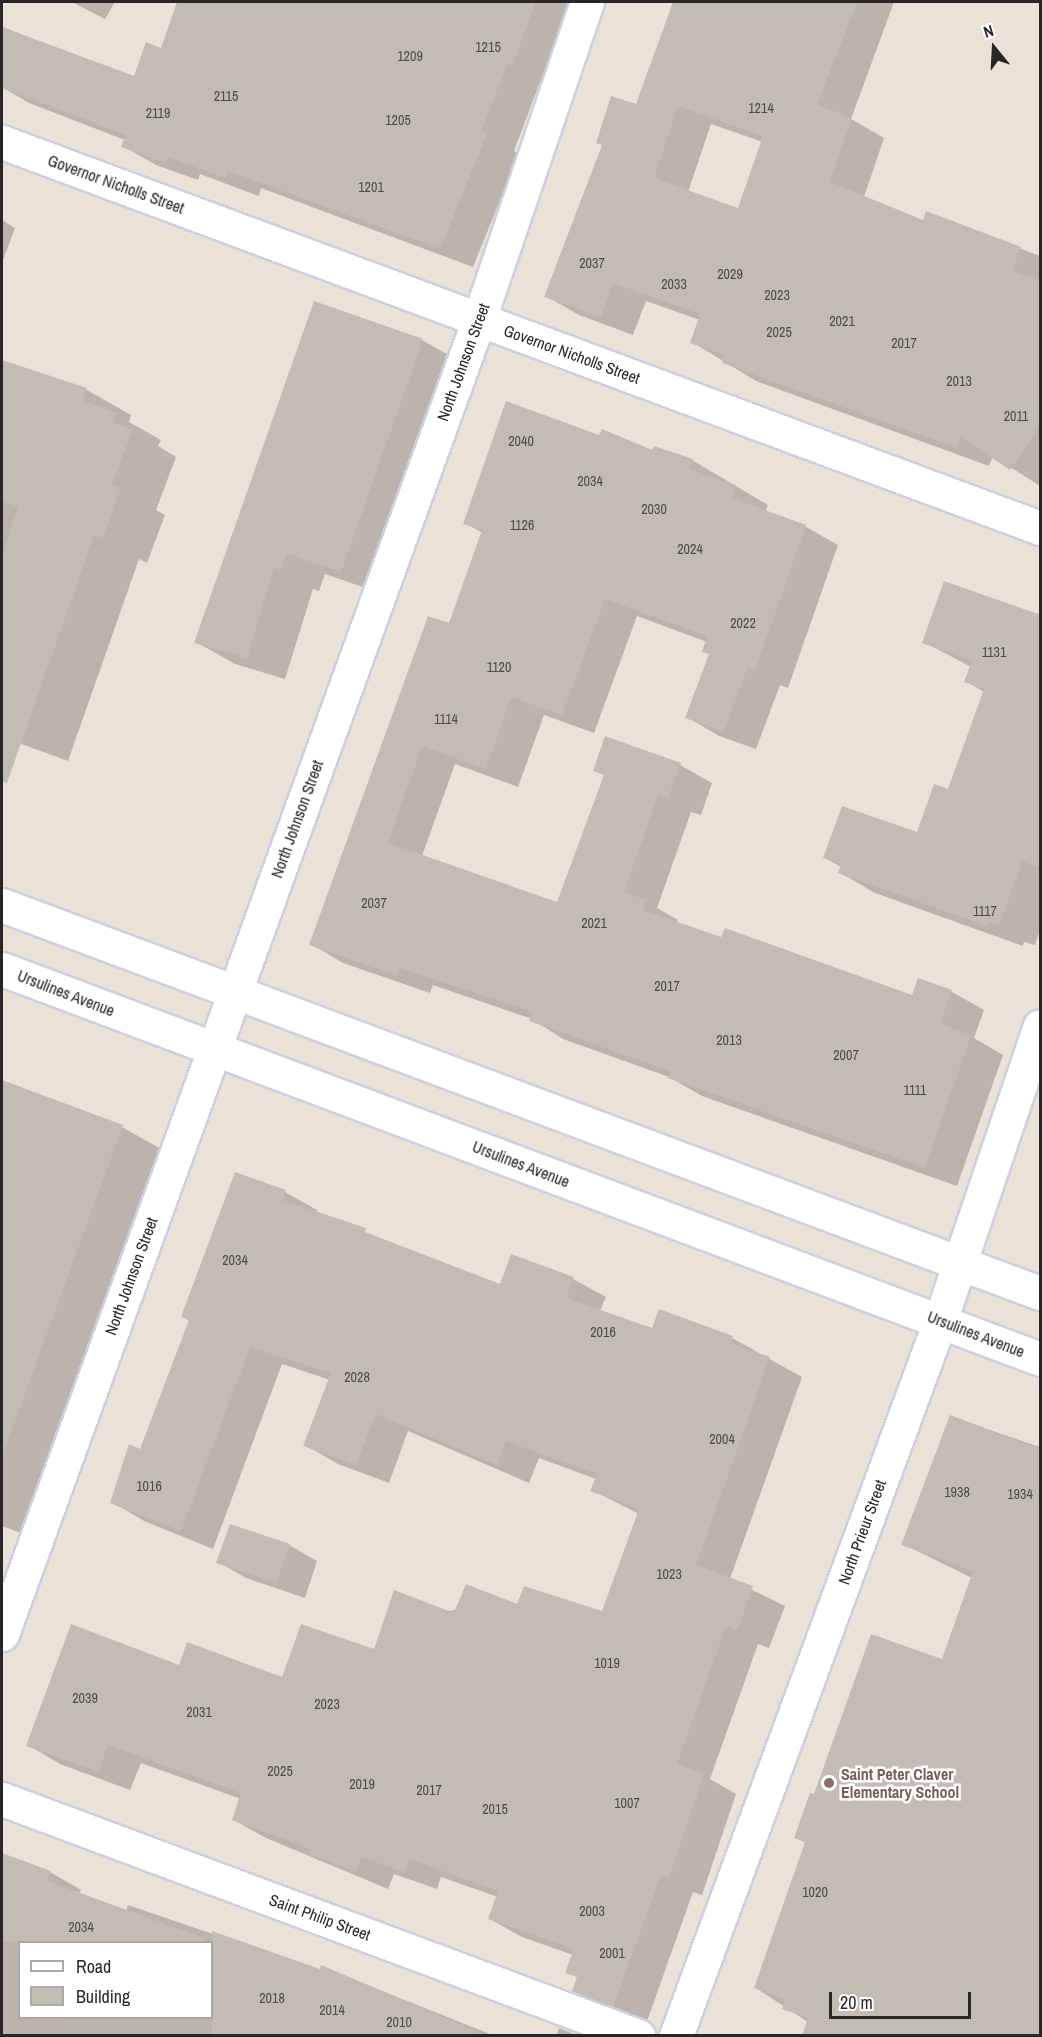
<!DOCTYPE html>
<html>
<head>
<meta charset="utf-8">
<style>
  body { margin:0 }
  #map { position:relative; width:1042px; height:2037px; overflow:hidden; background:#ebe2d7; font-family:"Archivo Narrow",sans-serif }
  div>[style] { position:absolute }
  .shadow>* { inset:0; background:#0003 }
  .building>* { inset:0; background:#c2bcb4 }
  .roads { filter:drop-shadow(2px 0 #ccd0e2) drop-shadow(-2px 0 #ccd0e2) drop-shadow(0 2px #ccd0e2) drop-shadow(0 -2px #ccd0e2) }
  .street>* { height:33px; margin:-16.5px; padding:0 16.5px; transform-origin:16.5px; border-radius:16.5px; background:#fff }
  .dots>* { width:16px; height:16px; translate:-50% -50%; box-sizing:border-box; border:3px solid #fff; border-radius:50% }
  span { translate:-50% -50%; white-space:nowrap; text-align:center; line-height:1.15; -webkit-text-stroke:5px #fff; paint-order:stroke }
  .number-label { font-size:14px; color:#4e4c4a }
  .number-label span { -webkit-text-stroke-width:0 }
  .street-label { font-size:16px; color:#272727 }
  .education-label { font-size:16px; color:#785e54; font-weight:700 }
  .left { translate:0 -50%; text-align:left }
  .frame { position:absolute; inset:0; border:3px solid #272727; pointer-events:none }
  .legend { position:absolute; left:18px; top:1941px; width:195px; height:78px; box-sizing:border-box; background:#fff; border:2px solid #a9a9a9; margin:0; padding:8px 10px; list-style:none; font-size:18px; color:#272727 }
  .legend li { display:flex; align-items:center; gap:12px; height:30px }
  .legend b { width:30px; border:2px solid #a9a9a9 }
  .north { position:absolute; left:964px; top:18px; width:60px; height:60px; -webkit-text-stroke:4px #fff; paint-order:stroke; rotate:342deg; font-size:16px; font-weight:700; line-height:24px; text-align:center; color:#272727 }
  .north::after { content:''; display:block; margin:auto; width:21px; height:27px; background:#272727; clip-path:polygon(50% 0,100% 100%,50% 72%,0 100%) }
  .scale { position:absolute; left:829px; top:1992px; width:142px; height:27px; box-sizing:border-box; border:3px solid #272727; border-top:0; padding-left:8px; font-size:18px; line-height:21px; white-space:nowrap; color:#272727; -webkit-text-stroke:4px #fff; paint-order:stroke }
</style>
</head>
<body>
<div id="map">
  <div class="shadow">
    <i style="clip-path:polygon(72px 2px,115px 2px,105px 19px)"></i>
    <i style="clip-path:polygon(298px 2px,575px 2px,545px 84px,540px 82px,514px 151px,519px 154px,473px 267px,261px 188px,259px 196px,200px 174px,198px 180px,156px 165px,123px 146px,125px 140px,29px 103px,2px 87px,2px 27px,134px 78px,162px 50px,283px 36px)"></i>
    <i style="clip-path:polygon(evenodd,671px 2px,894px 2px,851px 119px,884px 138px,864px 197px,924px 222px,927px 213px,1040px 256px,1040px 486px,993px 456px,989px 466px,756px 381px,692px 342px,700px 320px,646px 301px,633px 335px,579px 315px,546px 296px,637px 106px,674px 3px,671px 2px,711px 124px,763px 142px,739px 210px,688px 192px,711px 124px)"></i>
    <i style="clip-path:polygon(2px 220px,15px 228px,2px 263px)"></i>
    <i style="clip-path:polygon(422px 340px,461px 362px,380px 593px,325px 574px,319px 591px,313px 589px,285px 679px,235px 664px,196px 642px)"></i>
    <i style="clip-path:polygon(2px 361px,87px 390px,131px 415px,129px 422px,161px 440px,158px 446px,176px 457px,156px 510px,165px 515px,147px 563px,139px 559px,68px 761px,2px 737px)"></i>
    <i style="clip-path:polygon(600px 437px,692px 460px,768px 505px,765px 512px,806px 527px,838px 545px,788px 688px,780px 685px,756px 749px,719px 736px,687px 717px,710px 655px,707px 642px,637px 616px,594px 733px,544px 715px,518px 787px,455px 764px,422px 856px,558px 904px,605px 776px,595px 770px,680px 765px,712px 783px,701px 815px,691px 812px,657px 908px,678px 920px,677px 923px,722px 939px,913px 997px,919px 980px,952px 992px,984px 1010px,974px 1038px,1003px 1055px,957px 1186px,702px 1096px,669px 1077px,563px 1039px,532px 1019px,433px 985px,430px 993px,343px 963px,311px 944px,450px 625px,483px 533px,465px 523px)"></i>
    <i style="clip-path:polygon(1040px 617px,1040px 930px,1035px 945px,1024px 942px,1023px 946px,875px 893px,839px 872px,841px 867px,825px 858px,918px 834px,949px 791px,984px 692px,966px 681px,971px 667px,924px 642px)"></i>
    <i style="clip-path:polygon(2px 1082px,122px 1127px,170px 1154px,29px 1536px,2px 1526px)"></i>
    <i style="clip-path:polygon(285px 1192px,317px 1210px,316px 1213px,501px 1286px,573px 1279px,606px 1297px,600px 1311px,653px 1330px,660px 1311px,732px 1338px,802px 1377px,730px 1579px,785px 1606px,769px 1648px,758px 1644px,710px 1779px,736px 1794px,702px 1895px,693px 1892px,646px 2024px,606px 2009px,574px 1991px,578px 1978px,567px 1972px,573px 1955px,522px 1937px,490px 1919px,498px 1897px,441px 1877px,437px 1889px,394px 1874px,388px 1889px,266px 1838px,234px 1820px,241px 1799px,141px 1763px,130px 1790px,60px 1764px,28px 1745px,180px 1667px,283px 1679px,374px 1651px,449px 1612px,518px 1606px,603px 1613px,639px 1514px,592px 1490px,596px 1479px,539px 1458px,529px 1483px,408px 1431px,389px 1483px,338px 1464px,305px 1445px,330px 1380px,282px 1364px,213px 1549px,144px 1521px,112px 1502px,141px 1450px,190px 1321px,183px 1317px)"></i>
    <i style="clip-path:polygon(951px 1417px,1040px 1447px,1040px 2036px,808px 2022px,756px 1988px,807px 1843px,796px 1837px,815px 1796px,943px 1661px,972px 1578px,903px 1544px)"></i>
    <i style="clip-path:polygon(289px 1545px,317px 1561px,305px 1598px,246px 1578px,218px 1562px)"></i>
    <i style="clip-path:polygon(evenodd,3px 1855px,50px 1872px,81px 1890px,79px 1894px,126px 1911px,128px 1905px,321px 1971px,322px 1967px,495px 2036px,2px 2036px,3px 1855px,20px 1942px,212px 1942px,212px 2018px,20px 2018px,20px 1942px)"></i>
    <i style="clip-path:polygon(559px 2028px,579px 2036px,556px 2036px)"></i>
  </div>
  <div class="building">
    <i style="clip-path:polygon(177px 2px,536px 2px,512px 66px,507px 64px,481px 132px,487px 134px,440px 249px,228px 171px,226px 178px,167px 157px,165px 163px,121px 147px,126px 135px,2px 88px,2px 27px,134px 76px,146px 42px,161px 48px)"></i>
    <i style="clip-path:polygon(evenodd,673px 2px,857px 2px,817px 105px,852px 118px,830px 182px,923px 220px,926px 211px,1021px 247px,1012px 271px,1041px 281px,1041px 423px,1010px 470px,961px 437px,957px 448px,722px 363px,725px 355px,690px 343px,700px 314px,613px 283px,601px 317px,544px 297px,602px 145px,596px 143px,611px 96px,636px 104px,673px 2px,678px 106px,763px 136px,738px 208px,654px 178px,678px 106px)"></i>
    <i style="clip-path:polygon(314px 301px,423px 339px,341px 572px,286px 553px,281px 570px,274px 568px,247px 658px,194px 643px)"></i>
    <i style="clip-path:polygon(2px 360px,87px 388px,83px 401px,117px 413px,113px 423px,133px 430px,112px 484px,121px 488px,103px 538px,94px 535px,7px 783px,2px 782px,2px 555px,18px 507px,2px 501px)"></i>
    <i style="clip-path:polygon(506px 401px,599px 435px,602px 429px,652px 450px,654px 446px,693px 459px,689px 469px,736px 485px,732px 498px,806px 525px,755px 671px,747px 668px,724px 732px,685px 718px,709px 654px,702px 652px,707px 636px,605px 599px,562px 715px,511px 697px,486px 769px,422px 746px,388px 843px,557px 902px,604px 775px,593px 771px,605px 736px,681px 763px,668px 798px,658px 795px,624px 892px,646px 900px,643px 910px,721px 937px,725px 928px,912px 995px,918px 978px,952px 990px,940px 1024px,971px 1035px,925px 1168px,668px 1078px,670px 1071px,529px 1021px,533px 1012px,400px 968px,397px 976px,309px 945px,428px 616px,449px 623px,482px 530px,463px 524px)"></i>
    <i style="clip-path:polygon(944px 581px,1041px 615px,1041px 868px,1022px 861px,999px 925px,988px 922px,987px 926px,838px 873px,841px 864px,823px 858px,842px 806px,917px 832px,934px 784px,948px 789px,984px 689px,964px 682px,972px 661px,922px 643px)"></i>
    <i style="clip-path:polygon(2px 1080px,123px 1125px,5px 1449px,2px 1448px)"></i>
    <i style="clip-path:polygon(235px 1172px,286px 1190px,282px 1200px,366px 1228px,365px 1232px,500px 1284px,511px 1254px,574px 1277px,566px 1298px,652px 1328px,659px 1309px,733px 1336px,730px 1343px,770px 1357px,696px 1565px,753px 1586px,737px 1631px,726px 1626px,677px 1764px,704px 1774px,669px 1878px,661px 1875px,613px 2007px,572px 1991px,577px 1977px,565px 1973px,574px 1949px,488px 1919px,498px 1891px,409px 1859px,404px 1872px,361px 1857px,356px 1872px,309px 1854px,311px 1849px,232px 1820px,241px 1793px,108px 1745px,98px 1772px,26px 1746px,71px 1624px,179px 1665px,187px 1642px,282px 1677px,301px 1624px,374px 1649px,394px 1590px,449px 1611px,455px 1610px,466px 1584px,517px 1604px,524px 1586px,602px 1611px,639px 1509px,590px 1491px,597px 1474px,506px 1441px,497px 1465px,376px 1414px,356px 1465px,303px 1446px,331px 1373px,250px 1347px,181px 1531px,110px 1503px,129px 1444px,140px 1449px,189px 1320px,181px 1317px)"></i>
    <i style="clip-path:polygon(950px 1415px,1041px 1449px,1041px 2036px,802px 2036px,808px 2018px,782px 2009px,785px 1999px,754px 1988px,805px 1842px,794px 1838px,810px 1793px,814px 1794px,871px 1634px,942px 1659px,973px 1571px,901px 1545px)"></i>
    <i style="clip-path:polygon(230px 1524px,290px 1544px,276px 1583px,216px 1563px)"></i>
    <i style="clip-path:polygon(2px 1853px,51px 1871px,47px 1881px,204px 1938px,203px 1942px,2px 1942px)"></i>
    <i style="clip-path:polygon(212px 1931px,320px 1969px,321px 1965px,488px 2036px,212px 2036px)"></i>
  </div>
  <div class="roads">
    <div class="street">
      <i style="left:2px;top:142px;width:1107px;rotate:20.4deg"></i>
      <i style="left:2px;top:905px;width:1108px;rotate:20.5deg"></i>
      <i style="left:2px;top:969px;width:1109px;rotate:20.59deg"></i>
      <i style="left:2px;top:1634px;width:1399px;rotate:-70.06deg"></i>
      <i style="left:479px;top:319px;width:335px;rotate:-71.2deg"></i>
      <i style="left:2px;top:1799px;width:679px;rotate:20.44deg"></i>
      <i style="left:676px;top:2036px;width:762px;rotate:-69.73deg"></i>
      <i style="left:940px;top:1321px;width:311px;rotate:-71.3deg"></i>
    </div>
  </div>
  <div class="dots">
    <i style="left:829px;top:1783px;background:#8d6e63"></i>
  </div>
  <div class="number-label">
    <span style="left:488px;top:47px">1215</span>
    <span style="left:410px;top:56px">1209</span>
    <span style="left:226px;top:96px">2115</span>
    <span style="left:761px;top:108px">1214</span>
    <span style="left:158px;top:113px">2119</span>
    <span style="left:398px;top:120px">1205</span>
    <span style="left:371px;top:187px">1201</span>
    <span style="left:592px;top:263px">2037</span>
    <span style="left:730px;top:274px">2029</span>
    <span style="left:674px;top:284px">2033</span>
    <span style="left:777px;top:295px">2023</span>
    <span style="left:842px;top:321px">2021</span>
    <span style="left:779px;top:332px">2025</span>
    <span style="left:904px;top:343px">2017</span>
    <span style="left:959px;top:381px">2013</span>
    <span style="left:1016px;top:416px">2011</span>
    <span style="left:521px;top:441px">2040</span>
    <span style="left:590px;top:481px">2034</span>
    <span style="left:654px;top:509px">2030</span>
    <span style="left:522px;top:525px">1126</span>
    <span style="left:690px;top:549px">2024</span>
    <span style="left:743px;top:623px">2022</span>
    <span style="left:994px;top:652px">1131</span>
    <span style="left:499px;top:667px">1120</span>
    <span style="left:446px;top:719px">1114</span>
    <span style="left:374px;top:903px">2037</span>
    <span style="left:985px;top:911px">1117</span>
    <span style="left:594px;top:923px">2021</span>
    <span style="left:667px;top:986px">2017</span>
    <span style="left:729px;top:1040px">2013</span>
    <span style="left:846px;top:1055px">2007</span>
    <span style="left:915px;top:1090px">1111</span>
    <span style="left:235px;top:1260px">2034</span>
    <span style="left:603px;top:1332px">2016</span>
    <span style="left:357px;top:1377px">2028</span>
    <span style="left:722px;top:1439px">2004</span>
    <span style="left:149px;top:1486px">1016</span>
    <span style="left:957px;top:1492px">1938</span>
    <span style="left:1020px;top:1494px">1934</span>
    <span style="left:669px;top:1574px">1023</span>
    <span style="left:607px;top:1663px">1019</span>
    <span style="left:85px;top:1698px">2039</span>
    <span style="left:327px;top:1704px">2023</span>
    <span style="left:199px;top:1712px">2031</span>
    <span style="left:280px;top:1771px">2025</span>
    <span style="left:362px;top:1784px">2019</span>
    <span style="left:429px;top:1790px">2017</span>
    <span style="left:627px;top:1803px">1007</span>
    <span style="left:495px;top:1809px">2015</span>
    <span style="left:815px;top:1892px">1020</span>
    <span style="left:592px;top:1911px">2003</span>
    <span style="left:81px;top:1927px">2034</span>
    <span style="left:612px;top:1953px">2001</span>
    <span style="left:272px;top:1998px">2018</span>
    <span style="left:332px;top:2010px">2014</span>
    <span style="left:399px;top:2022px">2010</span>
  </div>
  <div class="street-label">
    <span style="left:116px;top:184px;rotate:20deg">Governor Nicholls Street</span>
    <span style="left:572px;top:354px;rotate:20deg">Governor Nicholls Street</span>
    <span style="left:463px;top:362px;rotate:-70deg">North Johnson Street</span>
    <span style="left:297px;top:819px;rotate:-70deg">North Johnson Street</span>
    <span style="left:66px;top:993px;rotate:21deg">Ursulines Avenue</span>
    <span style="left:521px;top:1164px;rotate:21deg">Ursulines Avenue</span>
    <span style="left:131px;top:1276px;rotate:-70deg">North Johnson Street</span>
    <span style="left:976px;top:1334px;rotate:21deg">Ursulines Avenue</span>
    <span style="left:862px;top:1532px;rotate:-70deg">North Prieur Street</span>
    <span style="left:320px;top:1917px;rotate:20deg">Saint Philip Street</span>
  </div>
  <div class="education-label">
    <span class="left" style="left:841px;top:1783px">Saint Peter Claver<br>Elementary School</span>
  </div>
  <div class="frame"></div>
  <ul class="legend">
  <li><b style="height:8px;background:#fff"></b>Road</li>
  <li><b style="height:16px;background:#c2bcb4"></b>Building</li>
  </ul>
  <div class="north">N</div>
  <div class="scale">20 m</div>
</div>
</body>
</html>
